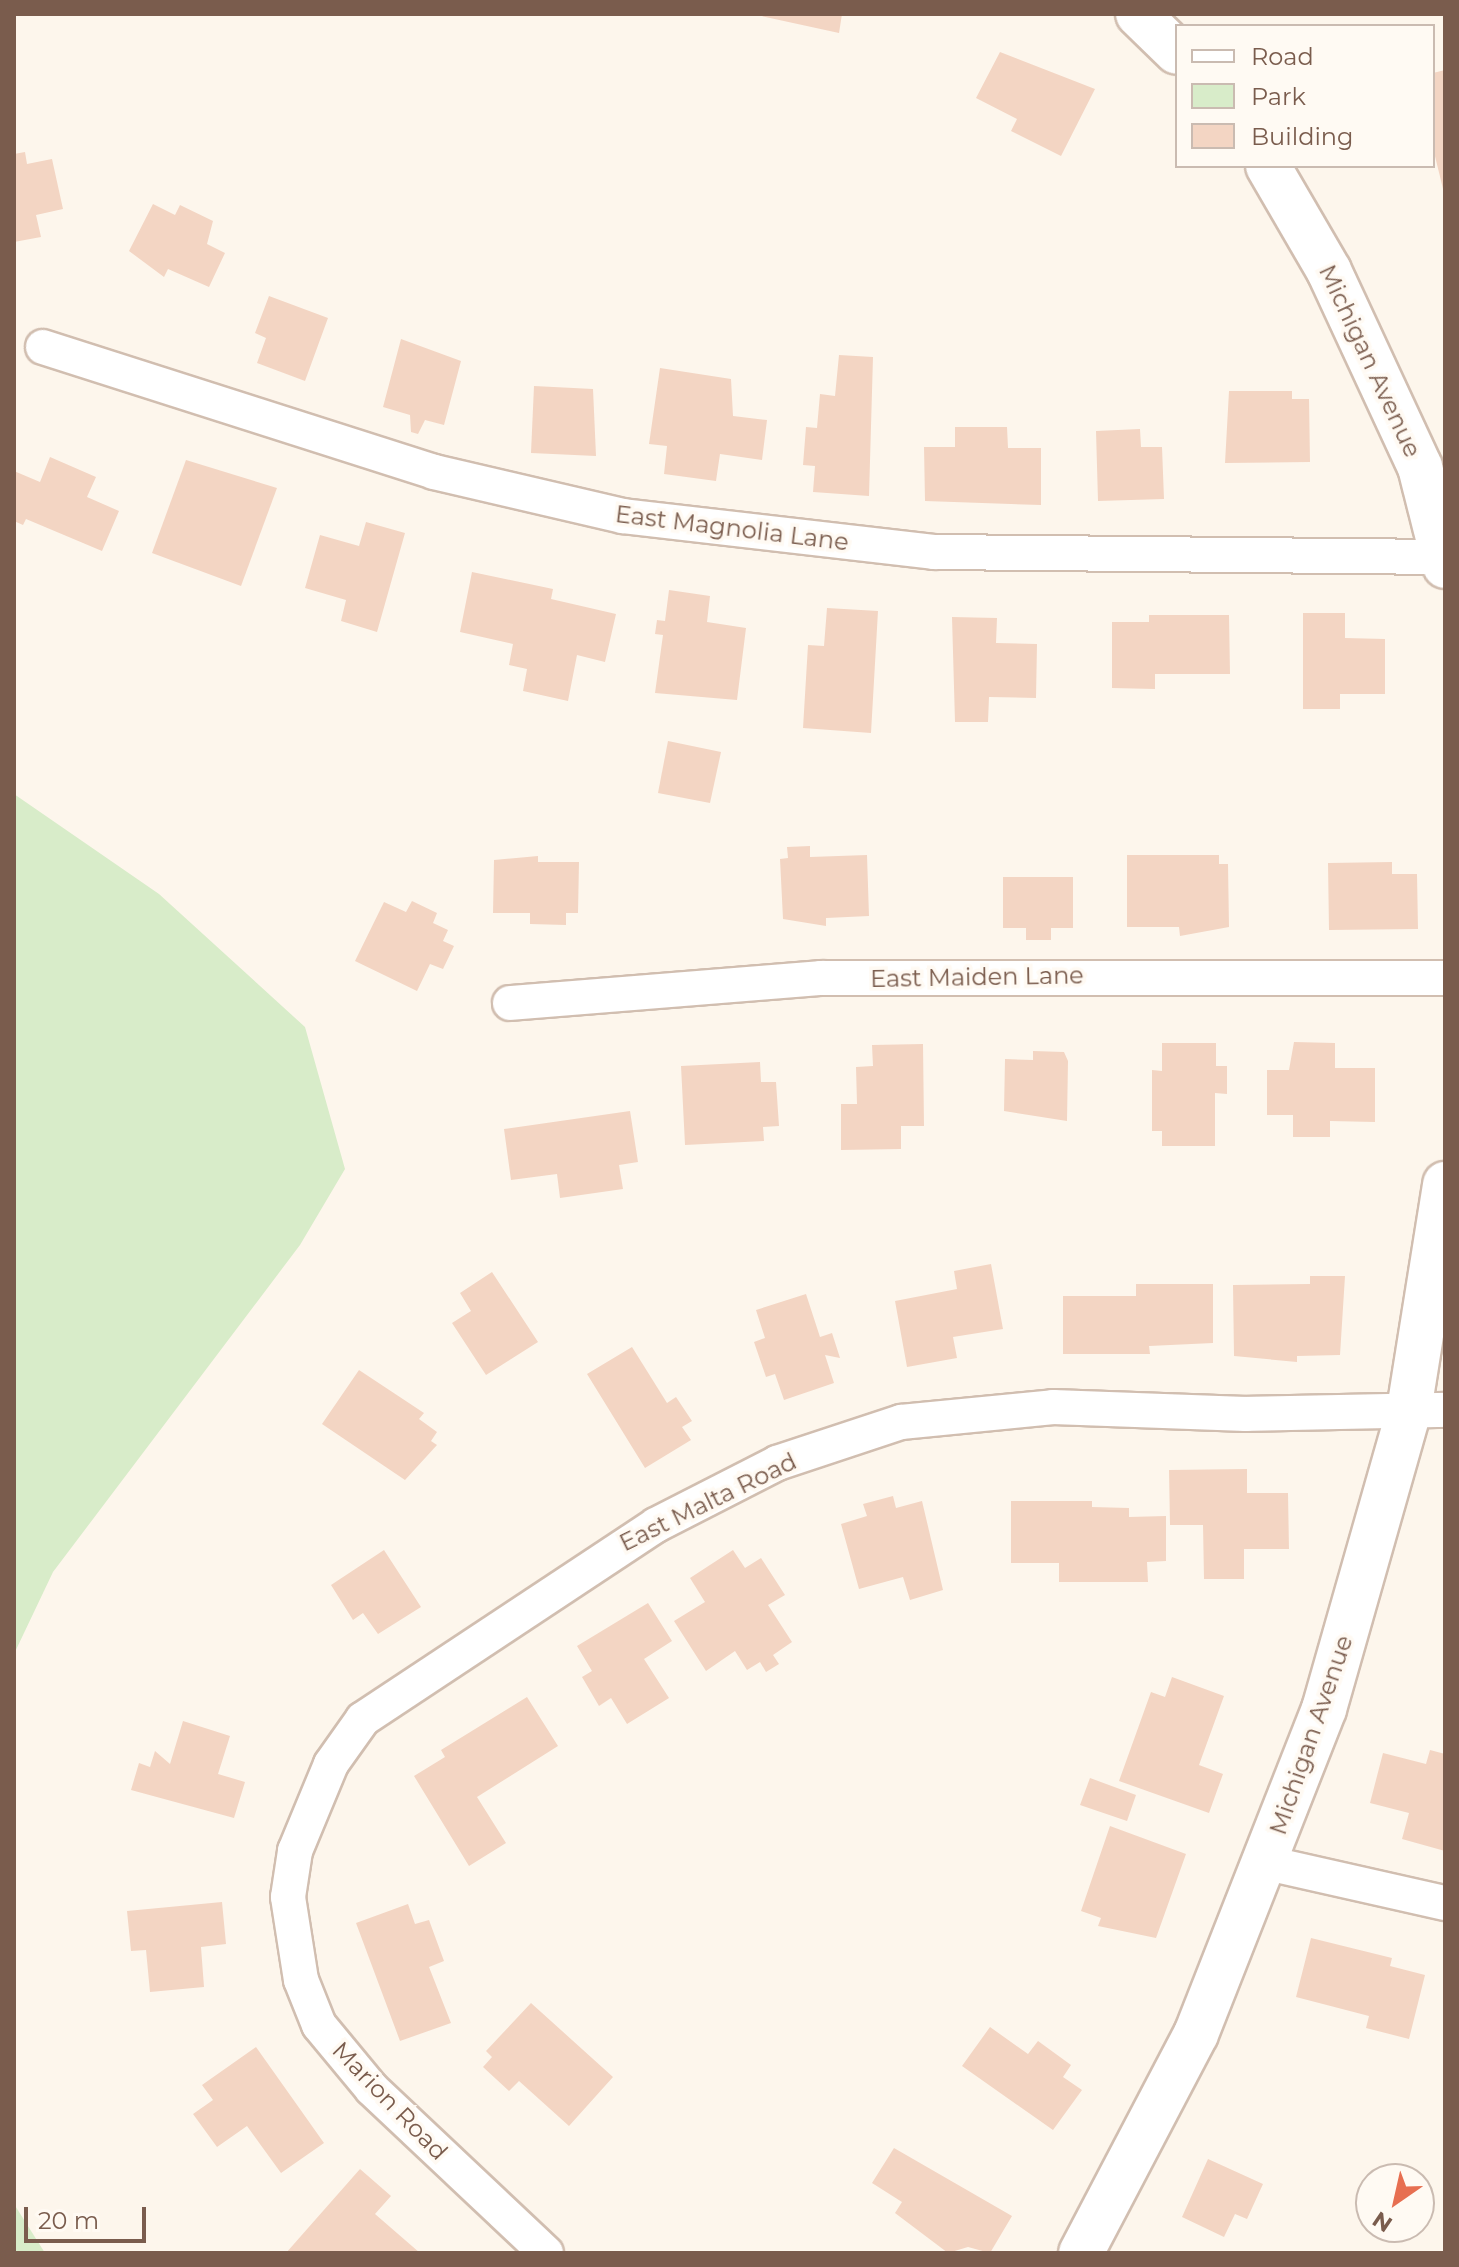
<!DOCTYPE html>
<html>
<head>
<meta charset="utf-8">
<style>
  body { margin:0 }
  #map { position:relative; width:1459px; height:2267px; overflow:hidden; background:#fdf6ec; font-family:Montserrat,sans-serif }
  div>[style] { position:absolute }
  .green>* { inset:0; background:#d8ecc9 }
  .building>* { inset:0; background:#f3d5c3 }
  .roads { filter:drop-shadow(2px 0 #d1beb0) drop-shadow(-2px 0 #d1beb0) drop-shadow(0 2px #d1beb0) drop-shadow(0 -2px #d1beb0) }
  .street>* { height:34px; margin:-17px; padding:0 17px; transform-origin:17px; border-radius:17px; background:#fff }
  .secondary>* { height:44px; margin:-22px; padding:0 22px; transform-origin:22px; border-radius:22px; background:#fff }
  span { translate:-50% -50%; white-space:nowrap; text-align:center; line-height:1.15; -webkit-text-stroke:7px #fffaf3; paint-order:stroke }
  .street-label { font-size:24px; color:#7a5c4d }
  .frame { position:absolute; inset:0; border:16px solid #7a5c4d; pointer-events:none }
  .legend { position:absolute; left:1175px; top:24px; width:260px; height:144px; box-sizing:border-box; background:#fffaf3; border:2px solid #cabbb1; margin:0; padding:10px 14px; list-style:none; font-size:24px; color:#7a5c4d }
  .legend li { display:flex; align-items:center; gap:16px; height:40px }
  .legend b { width:40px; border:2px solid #cabbb1 }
  .north { position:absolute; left:1355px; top:2163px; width:80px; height:80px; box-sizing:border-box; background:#fffaf3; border:2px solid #cabbb1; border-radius:50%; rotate:214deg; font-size:22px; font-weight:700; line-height:32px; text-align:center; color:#7a5c4d }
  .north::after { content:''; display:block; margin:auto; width:28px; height:36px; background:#e76f51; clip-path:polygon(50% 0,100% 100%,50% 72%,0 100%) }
  .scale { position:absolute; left:24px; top:2207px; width:122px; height:36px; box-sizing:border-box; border:4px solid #7a5c4d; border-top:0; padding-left:10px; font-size:24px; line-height:28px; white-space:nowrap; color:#7a5c4d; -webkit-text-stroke:6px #fffaf3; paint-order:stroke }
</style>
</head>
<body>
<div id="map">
  <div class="green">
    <i style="clip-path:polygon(14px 794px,159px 894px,305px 1027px,345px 1169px,300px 1245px,53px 1572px,14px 1654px)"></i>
    <i style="clip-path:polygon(14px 2204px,45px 2253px,14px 2253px)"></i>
  </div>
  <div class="building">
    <i style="clip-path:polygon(752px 14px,842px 14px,839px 33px)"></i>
    <i style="clip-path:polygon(1000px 52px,1095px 89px,1061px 156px,1011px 131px,1017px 119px,976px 98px)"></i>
    <i style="clip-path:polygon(1445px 70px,1445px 193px,1444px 193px,1433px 148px,1433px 73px)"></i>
    <i style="clip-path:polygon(25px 152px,27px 164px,52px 159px,63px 209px,36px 215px,41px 237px,14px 242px,14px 154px)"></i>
    <i style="clip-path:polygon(153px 204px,175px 215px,180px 205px,213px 221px,207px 244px,225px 253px,209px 287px,168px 269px,164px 277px,129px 251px)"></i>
    <i style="clip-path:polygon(269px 296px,328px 318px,305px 381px,257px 363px,266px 338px,255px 333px)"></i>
    <i style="clip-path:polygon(401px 339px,461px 361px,444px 425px,425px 420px,418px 434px,411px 432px,410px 415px,383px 407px)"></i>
    <i style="clip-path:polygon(839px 355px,873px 357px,869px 496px,813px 492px,815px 466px,803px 465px,806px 427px,817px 428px,820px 394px,835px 396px)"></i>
    <i style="clip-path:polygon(660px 368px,731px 379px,733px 416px,767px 420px,762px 460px,720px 454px,716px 481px,664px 474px,667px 446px,649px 444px)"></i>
    <i style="clip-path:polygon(534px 386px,593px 389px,596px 456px,531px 453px)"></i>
    <i style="clip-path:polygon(1229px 391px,1292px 391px,1292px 399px,1309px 399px,1310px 462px,1225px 463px)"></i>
    <i style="clip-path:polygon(955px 427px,1007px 427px,1008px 448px,1041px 448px,1041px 505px,925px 501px,924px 447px,955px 447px)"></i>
    <i style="clip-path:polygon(1140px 429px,1141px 447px,1162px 447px,1164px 499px,1098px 501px,1096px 431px)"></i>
    <i style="clip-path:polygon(50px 457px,96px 477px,87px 497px,119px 511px,102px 551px,26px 519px,23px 525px,14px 521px,14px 471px,40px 482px)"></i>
    <i style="clip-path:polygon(186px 460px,277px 488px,241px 586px,152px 553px)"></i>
    <i style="clip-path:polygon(366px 522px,405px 533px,377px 632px,341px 621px,346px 600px,305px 588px,320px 535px,359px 546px)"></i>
    <i style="clip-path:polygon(472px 572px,553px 589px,551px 599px,616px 614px,605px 662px,577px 655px,568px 701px,523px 691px,527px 669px,509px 665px,513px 644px,460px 632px)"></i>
    <i style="clip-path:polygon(669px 590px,710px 596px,707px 622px,746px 628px,737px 700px,655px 693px,663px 635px,655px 634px,657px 620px,665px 621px)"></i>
    <i style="clip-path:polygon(827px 608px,878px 611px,871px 733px,803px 728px,808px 645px,824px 646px)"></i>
    <i style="clip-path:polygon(1303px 613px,1345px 613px,1345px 638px,1385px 639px,1385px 694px,1340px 694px,1340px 709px,1303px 709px)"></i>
    <i style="clip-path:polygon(1149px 615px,1229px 615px,1230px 674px,1155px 674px,1155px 689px,1112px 688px,1112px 622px,1149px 622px)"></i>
    <i style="clip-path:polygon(952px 617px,997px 618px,996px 643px,1037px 644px,1036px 698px,989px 697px,988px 722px,955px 722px)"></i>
    <i style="clip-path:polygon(668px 741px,721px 752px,710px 803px,658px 793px)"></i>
    <i style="clip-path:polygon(810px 846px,810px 857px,867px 855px,869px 916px,826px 918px,826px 926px,783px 919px,780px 859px,788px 858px,787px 847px)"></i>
    <i style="clip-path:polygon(1127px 855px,1219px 855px,1219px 864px,1228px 864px,1229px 927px,1180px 936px,1179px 927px,1127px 927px)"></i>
    <i style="clip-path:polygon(538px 856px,538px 862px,579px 862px,578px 913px,566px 913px,566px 925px,530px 924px,530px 913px,493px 913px,494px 860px)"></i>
    <i style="clip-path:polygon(1392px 862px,1392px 874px,1417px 874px,1418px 929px,1329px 930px,1328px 863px)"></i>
    <i style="clip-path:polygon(1003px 877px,1073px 877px,1073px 928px,1051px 928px,1051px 940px,1026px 940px,1026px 928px,1003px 928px)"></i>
    <i style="clip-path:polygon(412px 901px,437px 913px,433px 923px,448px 930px,443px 941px,454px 946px,443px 969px,430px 964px,417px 991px,355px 961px,384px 902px,406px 912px)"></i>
    <i style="clip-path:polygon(1294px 1042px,1335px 1043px,1335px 1068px,1375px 1068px,1375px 1122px,1330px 1121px,1330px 1137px,1293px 1137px,1293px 1115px,1267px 1115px,1267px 1070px,1289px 1070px)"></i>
    <i style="clip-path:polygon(1162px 1043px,1216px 1043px,1216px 1066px,1227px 1066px,1227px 1094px,1215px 1093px,1215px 1146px,1162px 1146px,1162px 1131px,1152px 1131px,1152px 1070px,1162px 1071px)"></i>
    <i style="clip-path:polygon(923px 1044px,924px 1126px,901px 1126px,901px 1149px,841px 1150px,841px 1104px,857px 1104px,856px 1067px,873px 1066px,872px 1045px)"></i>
    <i style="clip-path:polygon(1033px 1051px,1064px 1052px,1068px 1061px,1067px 1121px,1004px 1111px,1005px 1059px,1033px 1060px)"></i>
    <i style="clip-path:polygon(760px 1062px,761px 1082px,776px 1082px,779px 1126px,763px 1127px,764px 1141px,685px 1145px,681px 1066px)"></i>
    <i style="clip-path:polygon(630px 1111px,638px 1162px,619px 1165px,623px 1189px,560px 1198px,557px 1174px,511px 1180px,504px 1129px)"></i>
    <i style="clip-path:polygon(991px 1264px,1003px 1329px,953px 1337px,957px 1358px,907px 1367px,895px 1301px,957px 1289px,954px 1271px)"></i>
    <i style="clip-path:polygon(492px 1272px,538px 1342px,486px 1375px,452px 1323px,471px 1311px,460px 1293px)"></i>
    <i style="clip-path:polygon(1310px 1276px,1345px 1276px,1340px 1355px,1297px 1356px,1297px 1362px,1234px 1356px,1233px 1285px,1310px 1284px)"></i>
    <i style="clip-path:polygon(1136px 1284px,1213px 1284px,1213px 1343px,1149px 1346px,1150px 1354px,1063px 1354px,1063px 1296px,1136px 1296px)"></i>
    <i style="clip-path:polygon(806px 1294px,820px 1337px,832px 1333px,840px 1358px,825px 1355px,834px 1383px,784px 1400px,775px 1374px,766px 1377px,754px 1342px,765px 1338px,756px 1310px)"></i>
    <i style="clip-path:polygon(632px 1347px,667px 1403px,676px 1397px,692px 1421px,682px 1427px,691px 1440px,645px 1468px,587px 1374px)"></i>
    <i style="clip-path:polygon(359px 1370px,424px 1413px,419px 1419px,437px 1432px,431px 1441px,437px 1445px,405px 1480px,322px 1424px)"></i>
    <i style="clip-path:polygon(1247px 1469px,1247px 1493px,1288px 1493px,1289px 1549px,1244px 1549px,1244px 1579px,1204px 1579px,1203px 1525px,1170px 1525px,1169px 1470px)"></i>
    <i style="clip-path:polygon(893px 1496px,896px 1508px,922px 1501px,943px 1590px,910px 1600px,903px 1577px,859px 1589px,841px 1524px,867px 1516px,863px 1504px)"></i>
    <i style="clip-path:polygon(1011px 1501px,1092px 1501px,1092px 1507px,1129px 1508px,1129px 1517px,1166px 1516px,1166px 1561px,1147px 1562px,1148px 1582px,1059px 1582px,1059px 1563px,1011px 1563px)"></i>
    <i style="clip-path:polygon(384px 1550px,421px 1607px,378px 1634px,363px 1613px,353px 1620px,331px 1585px)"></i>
    <i style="clip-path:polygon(733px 1550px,745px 1568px,761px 1558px,785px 1595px,768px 1605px,792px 1642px,773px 1655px,779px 1664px,766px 1672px,760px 1662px,747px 1670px,735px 1651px,706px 1671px,674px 1621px,705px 1602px,690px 1578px)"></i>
    <i style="clip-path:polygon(648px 1603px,672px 1641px,644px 1659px,669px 1698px,627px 1724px,611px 1698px,599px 1706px,582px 1677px,592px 1671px,577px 1646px)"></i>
    <i style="clip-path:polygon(1172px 1677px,1224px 1696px,1199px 1765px,1223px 1774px,1209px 1813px,1119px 1781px,1151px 1692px,1165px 1697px)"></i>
    <i style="clip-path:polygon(527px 1697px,558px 1746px,477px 1797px,506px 1843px,469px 1866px,414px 1776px,445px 1757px,441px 1750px)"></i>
    <i style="clip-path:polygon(183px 1721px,230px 1736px,218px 1774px,245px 1782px,234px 1818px,131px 1790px,139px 1763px,150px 1767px,155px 1751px,170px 1764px)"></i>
    <i style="clip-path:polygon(1430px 1750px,1445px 1754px,1445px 1851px,1402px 1839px,1409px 1813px,1370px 1803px,1383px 1753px,1426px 1764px)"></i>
    <i style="clip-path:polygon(1090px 1778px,1136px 1795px,1127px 1821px,1080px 1805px)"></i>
    <i style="clip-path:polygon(1110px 1826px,1186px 1854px,1156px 1938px,1098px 1926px,1101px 1918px,1081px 1911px)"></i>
    <i style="clip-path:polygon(222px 1902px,226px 1944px,201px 1947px,204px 1987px,150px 1992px,146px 1950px,131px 1951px,127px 1911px)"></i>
    <i style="clip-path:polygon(408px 1904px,415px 1924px,429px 1920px,444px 1961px,429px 1967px,451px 2023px,400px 2041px,356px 1923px)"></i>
    <i style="clip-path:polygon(1311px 1938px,1392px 1958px,1390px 1966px,1425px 1975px,1409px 2039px,1366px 2028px,1369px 2016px,1296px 1997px)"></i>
    <i style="clip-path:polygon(531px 2003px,613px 2077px,569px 2126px,519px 2081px,509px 2091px,483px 2067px,492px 2057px,486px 2051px)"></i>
    <i style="clip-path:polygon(990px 2027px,1028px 2054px,1038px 2041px,1071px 2065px,1063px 2077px,1082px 2090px,1053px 2130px,962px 2066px)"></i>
    <i style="clip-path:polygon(256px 2047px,324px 2143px,281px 2173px,247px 2126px,217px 2147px,193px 2114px,213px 2100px,202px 2085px)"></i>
    <i style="clip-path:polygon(894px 2148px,1012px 2216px,990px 2253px,968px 2247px,948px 2253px,895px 2213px,902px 2202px,872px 2183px)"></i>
    <i style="clip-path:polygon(1208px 2159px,1263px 2184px,1247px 2219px,1235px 2214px,1224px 2237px,1182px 2217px)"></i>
    <i style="clip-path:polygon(360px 2169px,391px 2196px,375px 2214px,420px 2253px,286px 2253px)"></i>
  </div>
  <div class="roads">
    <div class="street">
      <i style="left:43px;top:347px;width:410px;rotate:17.7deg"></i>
      <i style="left:434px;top:472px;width:194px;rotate:13.1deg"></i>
      <i style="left:623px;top:516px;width:313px;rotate:6.6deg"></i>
      <i style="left:934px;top:552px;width:511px;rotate:0.56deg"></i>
      <i style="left:510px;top:1003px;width:312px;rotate:-4.6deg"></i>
      <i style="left:821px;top:978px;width:624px"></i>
      <i style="left:1267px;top:1863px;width:182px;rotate:12.7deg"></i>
      <i style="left:546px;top:2253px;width:239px;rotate:-136.7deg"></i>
      <i style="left:372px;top:2089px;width:83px;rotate:-129.6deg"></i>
      <i style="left:319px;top:2025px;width:48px;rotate:-111.8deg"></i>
      <i style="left:301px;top:1980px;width:84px;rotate:-98.9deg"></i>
      <i style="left:288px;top:1897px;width:47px;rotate:-81.3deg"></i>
      <i style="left:295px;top:1851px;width:94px;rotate:-67.5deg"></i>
      <i style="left:331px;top:1764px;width:55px;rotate:-54.6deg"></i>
      <i style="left:363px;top:1719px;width:351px;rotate:-33.5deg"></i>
      <i style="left:656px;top:1525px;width:136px;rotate:-27.1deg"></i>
      <i style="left:777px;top:1463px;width:131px;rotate:-18.3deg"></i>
      <i style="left:901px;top:1422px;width:153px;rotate:-5.6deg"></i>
      <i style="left:1053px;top:1407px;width:193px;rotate:2.1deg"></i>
      <i style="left:1246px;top:1414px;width:199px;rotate:-1.2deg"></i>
    </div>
    <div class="secondary">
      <i style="left:1138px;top:14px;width:54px;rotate:44.3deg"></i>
      <i style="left:1268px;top:166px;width:121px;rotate:59.8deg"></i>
      <i style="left:1329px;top:271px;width:216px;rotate:65.1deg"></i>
      <i style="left:1420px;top:467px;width:102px;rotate:75.8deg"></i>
      <i style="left:1081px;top:2253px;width:247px;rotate:-62.3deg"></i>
      <i style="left:1196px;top:2034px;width:349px;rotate:-68.5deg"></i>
      <i style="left:1324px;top:1709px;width:311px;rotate:-74.1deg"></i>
      <i style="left:1409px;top:1410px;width:229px;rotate:-80.9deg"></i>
    </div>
  </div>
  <div class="street-label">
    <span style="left:1370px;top:361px;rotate:65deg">Michigan Avenue</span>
    <span style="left:732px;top:528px;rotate:7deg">East Magnolia Lane</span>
    <span style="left:977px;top:977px;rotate:-1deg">East Maiden Lane</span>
    <span style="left:708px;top:1502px;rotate:-26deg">East Malta Road</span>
    <span style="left:1311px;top:1735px;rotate:-71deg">Michigan Avenue</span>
    <span style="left:390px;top:2101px;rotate:46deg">Marion Road</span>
  </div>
  <div class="frame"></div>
  <ul class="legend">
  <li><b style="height:10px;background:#fff"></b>Road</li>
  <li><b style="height:22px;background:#d8ecc9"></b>Park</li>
  <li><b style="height:22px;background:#f3d5c3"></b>Building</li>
  </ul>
  <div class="north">N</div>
  <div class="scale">20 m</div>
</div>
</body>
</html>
